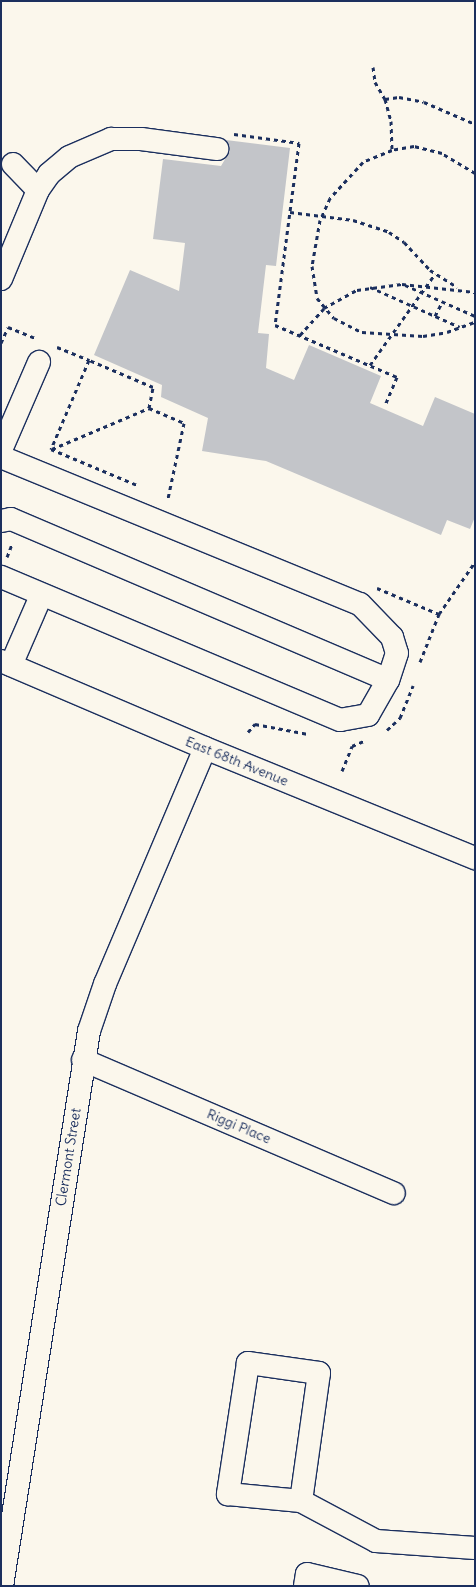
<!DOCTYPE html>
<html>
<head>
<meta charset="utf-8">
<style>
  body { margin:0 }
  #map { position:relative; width:476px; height:1587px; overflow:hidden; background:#fbf7ec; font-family:Delius,sans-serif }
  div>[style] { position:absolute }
  .building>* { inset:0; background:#c3c5c9 }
  .path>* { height:3px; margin-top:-1.5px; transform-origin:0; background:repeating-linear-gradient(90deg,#1b2f5e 0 4px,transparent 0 8px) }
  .roads { filter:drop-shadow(1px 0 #1b2f5e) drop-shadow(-1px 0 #1b2f5e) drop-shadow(0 1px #1b2f5e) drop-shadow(0 -1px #1b2f5e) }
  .minor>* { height:22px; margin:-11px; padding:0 11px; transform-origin:11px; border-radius:11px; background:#fbf7ec }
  span { translate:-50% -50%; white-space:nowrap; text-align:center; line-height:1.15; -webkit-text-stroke:5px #fbf7ec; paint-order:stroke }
  .street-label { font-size:14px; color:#1b2f5e }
  .frame { position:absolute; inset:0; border:2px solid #1b2f5e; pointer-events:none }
</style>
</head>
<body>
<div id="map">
  <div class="building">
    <i style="clip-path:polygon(226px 140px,290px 148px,276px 266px,266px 265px,258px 333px,269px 334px,266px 368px,294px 380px,309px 345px,381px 376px,370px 403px,423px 426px,435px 397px,475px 414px,475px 517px,470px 529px,447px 520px,441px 535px,266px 461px,202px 451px,208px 418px,161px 397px,162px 385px,94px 355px,130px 270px,179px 291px,185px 243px,153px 239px,163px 159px,221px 166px,230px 151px)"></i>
  </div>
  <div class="path">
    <i style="left:373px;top:67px;width:15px;rotate:82deg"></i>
    <i style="left:375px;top:82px;width:20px;rotate:60deg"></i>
    <i style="left:385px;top:99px;width:23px;rotate:75deg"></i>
    <i style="left:391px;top:121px;width:29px;rotate:88deg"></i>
    <i style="left:385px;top:99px;width:14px;rotate:-8deg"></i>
    <i style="left:399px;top:97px;width:25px;rotate:11deg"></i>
    <i style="left:424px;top:102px;width:56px;rotate:23.3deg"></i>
    <i style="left:234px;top:134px;width:66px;rotate:7.9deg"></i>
    <i style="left:299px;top:143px;width:184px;rotate:97.5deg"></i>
    <i style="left:275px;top:325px;width:133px;rotate:23.1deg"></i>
    <i style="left:397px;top:377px;width:30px;rotate:113deg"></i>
    <i style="left:475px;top:173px;width:39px;rotate:-149deg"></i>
    <i style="left:442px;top:153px;width:29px;rotate:-166deg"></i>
    <i style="left:414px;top:146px;width:22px;rotate:170deg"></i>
    <i style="left:392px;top:150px;width:31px;rotate:158deg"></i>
    <i style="left:363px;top:162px;width:49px;rotate:132.5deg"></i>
    <i style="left:330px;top:198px;width:24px;rotate:114deg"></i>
    <i style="left:320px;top:220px;width:47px;rotate:99.9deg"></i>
    <i style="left:312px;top:266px;width:32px;rotate:81deg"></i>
    <i style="left:317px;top:298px;width:26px;rotate:50deg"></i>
    <i style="left:334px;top:318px;width:31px;rotate:27deg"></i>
    <i style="left:362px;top:332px;width:61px;rotate:3.8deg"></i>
    <i style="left:423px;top:336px;width:24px;rotate:-9deg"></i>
    <i style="left:447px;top:332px;width:30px;rotate:-20deg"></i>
    <i style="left:290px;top:212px;width:64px;rotate:7.2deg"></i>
    <i style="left:353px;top:220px;width:38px;rotate:18deg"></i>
    <i style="left:389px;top:232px;width:18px;rotate:34deg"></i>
    <i style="left:404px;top:242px;width:38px;rotate:47deg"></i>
    <i style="left:430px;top:270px;width:32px;rotate:32deg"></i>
    <i style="left:405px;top:285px;width:77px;rotate:23.9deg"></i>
    <i style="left:370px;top:287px;width:98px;rotate:24deg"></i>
    <i style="left:435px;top:316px;width:16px;rotate:-63deg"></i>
    <i style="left:300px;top:335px;width:36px;rotate:-48deg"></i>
    <i style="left:324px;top:308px;width:38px;rotate:-29deg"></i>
    <i style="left:357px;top:290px;width:45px;rotate:-7.6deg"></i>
    <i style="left:402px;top:284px;width:73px;rotate:6.3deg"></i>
    <i style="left:1px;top:343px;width:17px;rotate:-66deg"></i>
    <i style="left:8px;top:327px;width:31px;rotate:22deg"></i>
    <i style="left:57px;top:347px;width:35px;rotate:22deg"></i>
    <i style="left:89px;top:360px;width:97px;rotate:113.1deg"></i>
    <i style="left:51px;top:449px;width:93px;rotate:22.7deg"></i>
    <i style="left:370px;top:365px;width:112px;rotate:-54.5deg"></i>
    <i style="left:149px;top:408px;width:38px;rotate:23deg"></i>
    <i style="left:184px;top:423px;width:77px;rotate:102deg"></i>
    <i style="left:52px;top:449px;width:105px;rotate:-22.9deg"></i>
    <i style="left:149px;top:408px;width:21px;rotate:-79deg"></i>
    <i style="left:153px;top:387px;width:69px;rotate:-157.1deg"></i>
    <i style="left:7px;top:557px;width:14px;rotate:-69deg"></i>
    <i style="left:377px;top:588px;width:67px;rotate:22.8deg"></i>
    <i style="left:420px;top:662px;width:52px;rotate:-68.4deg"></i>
    <i style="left:439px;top:614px;width:63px;rotate:-55.3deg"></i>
    <i style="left:387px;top:730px;width:18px;rotate:-43deg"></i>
    <i style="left:400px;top:718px;width:35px;rotate:-68deg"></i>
    <i style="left:248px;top:732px;width:11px;rotate:-49deg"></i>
    <i style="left:255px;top:724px;width:54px;rotate:10.7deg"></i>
    <i style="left:342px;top:771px;width:27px;rotate:-68deg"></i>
    <i style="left:352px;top:746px;width:15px;rotate:-23deg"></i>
  </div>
  <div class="roads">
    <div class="minor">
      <i style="left:38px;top:190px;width:19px;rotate:-55deg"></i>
      <i style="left:49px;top:174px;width:26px;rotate:-40deg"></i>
      <i style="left:69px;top:157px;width:46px;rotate:-23.2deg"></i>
      <i style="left:111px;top:139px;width:30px"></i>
      <i style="left:141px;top:139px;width:77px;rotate:7.5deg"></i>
      <i style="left:1px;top:279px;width:96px;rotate:-67.4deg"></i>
      <i style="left:38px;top:190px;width:36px;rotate:-134deg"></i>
      <i style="left:1px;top:450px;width:96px;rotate:-66.6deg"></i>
      <i style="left:1px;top:457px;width:388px;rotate:22.3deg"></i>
      <i style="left:360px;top:604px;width:46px;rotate:45.9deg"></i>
      <i style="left:392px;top:637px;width:17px;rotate:73deg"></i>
      <i style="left:397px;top:653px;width:28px;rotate:108deg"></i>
      <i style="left:388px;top:680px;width:40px;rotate:119.7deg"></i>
      <i style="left:368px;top:715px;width:28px;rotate:170deg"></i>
      <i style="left:340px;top:720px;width:368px;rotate:-157.1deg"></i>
      <i style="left:1px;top:521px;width:10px;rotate:-11deg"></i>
      <i style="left:11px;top:519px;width:410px;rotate:23.1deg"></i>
      <i style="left:1px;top:661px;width:222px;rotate:23.1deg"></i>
      <i style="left:205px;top:748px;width:292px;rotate:22.2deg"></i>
      <i style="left:11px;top:665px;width:75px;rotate:-66.5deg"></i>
      <i style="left:83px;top:1060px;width:338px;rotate:23.2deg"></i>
      <i style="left:301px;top:1501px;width:129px;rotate:-82deg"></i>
      <i style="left:319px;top:1373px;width:72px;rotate:-172deg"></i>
      <i style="left:248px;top:1363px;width:133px;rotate:98.7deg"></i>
      <i style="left:228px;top:1494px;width:73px;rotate:5.5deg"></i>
      <i style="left:301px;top:1501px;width:85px;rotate:28.1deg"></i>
      <i style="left:376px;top:1541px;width:99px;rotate:4deg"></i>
      <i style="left:2px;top:1586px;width:562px;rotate:-81.09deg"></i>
      <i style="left:89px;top:1031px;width:50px;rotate:-71.2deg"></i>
      <i style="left:105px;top:984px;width:256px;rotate:-67deg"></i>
      <i style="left:305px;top:1586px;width:12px;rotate:-81deg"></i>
      <i style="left:307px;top:1574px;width:52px;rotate:13.2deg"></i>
    </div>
  </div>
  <div class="street-label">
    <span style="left:237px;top:761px;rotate:22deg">East 68th Avenue</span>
    <span style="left:239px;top:1126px;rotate:23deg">Riggi Place</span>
    <span style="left:68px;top:1157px;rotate:-81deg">Clermont Street</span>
  </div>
  <div class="frame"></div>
</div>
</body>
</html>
